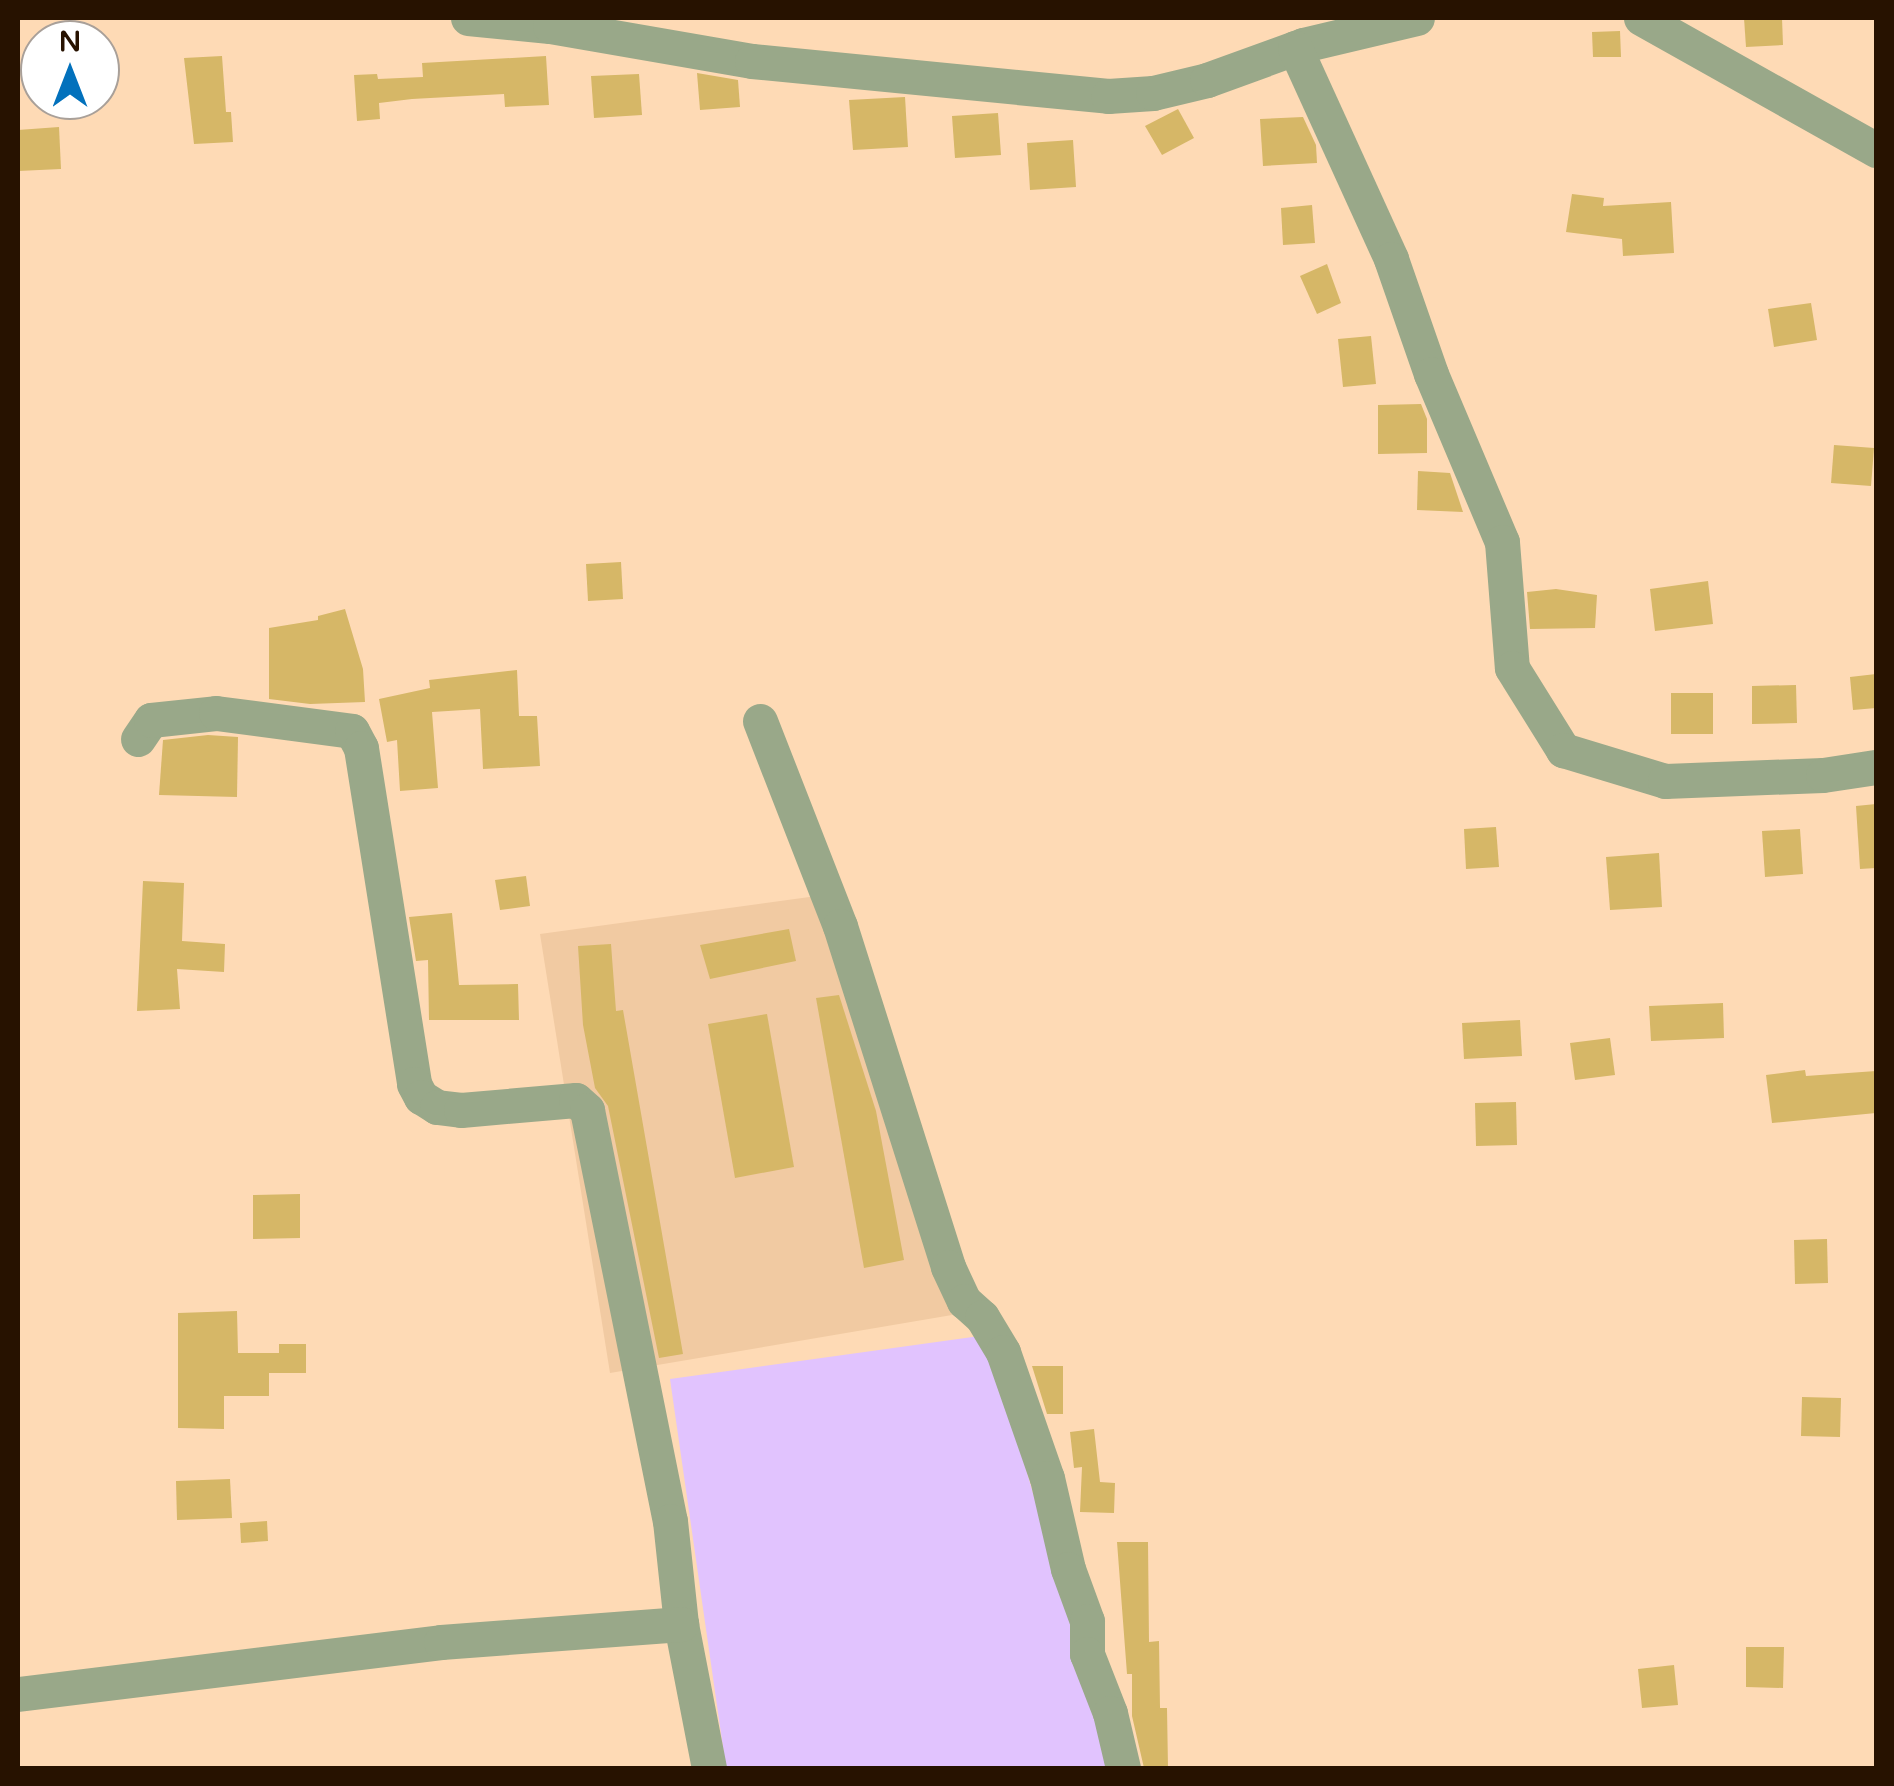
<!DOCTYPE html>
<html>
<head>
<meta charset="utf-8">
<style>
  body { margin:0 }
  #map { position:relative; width:1894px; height:1786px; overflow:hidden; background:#fedab5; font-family:"Varela Round",sans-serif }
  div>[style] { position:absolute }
  .built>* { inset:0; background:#f1caa2 }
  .green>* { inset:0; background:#e1c3fe }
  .building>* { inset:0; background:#d6b767 }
  .minor>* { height:35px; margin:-17.5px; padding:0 17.5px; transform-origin:17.5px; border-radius:17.5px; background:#99a889 }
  span { translate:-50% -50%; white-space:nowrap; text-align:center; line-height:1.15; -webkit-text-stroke:8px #fff; paint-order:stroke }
  .frame { position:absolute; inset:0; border:20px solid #271200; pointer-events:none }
  .north { position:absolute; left:20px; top:20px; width:100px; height:100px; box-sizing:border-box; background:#fff; border:2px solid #a9a099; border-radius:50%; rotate:0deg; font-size:28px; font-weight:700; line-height:40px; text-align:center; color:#271200 }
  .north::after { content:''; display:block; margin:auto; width:35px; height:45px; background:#0271bc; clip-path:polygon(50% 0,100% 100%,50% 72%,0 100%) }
</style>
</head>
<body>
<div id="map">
  <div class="built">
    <i style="clip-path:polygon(824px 895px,952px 1315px,610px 1373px,540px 934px)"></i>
  </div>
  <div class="green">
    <i style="clip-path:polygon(987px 1335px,1113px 1768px,726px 1768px,670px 1379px)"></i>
  </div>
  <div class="building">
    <i style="clip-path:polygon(1744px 18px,1782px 18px,1783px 45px,1746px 47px)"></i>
    <i style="clip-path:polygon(1620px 31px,1621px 57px,1593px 57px,1592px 32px)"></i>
    <i style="clip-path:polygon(222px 56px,226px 112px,231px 112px,233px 142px,194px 144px,184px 58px)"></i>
    <i style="clip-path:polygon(546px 56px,549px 105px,505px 107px,504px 94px,412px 99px,379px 103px,380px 119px,357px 121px,354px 75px,377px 74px,378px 79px,423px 77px,422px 63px)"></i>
    <i style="clip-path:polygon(697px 73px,738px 80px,740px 107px,700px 110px)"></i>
    <i style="clip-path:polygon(639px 74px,642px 115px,594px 118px,591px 76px)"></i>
    <i style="clip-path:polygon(905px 97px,908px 147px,853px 150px,849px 100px)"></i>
    <i style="clip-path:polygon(1178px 109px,1194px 138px,1162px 155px,1145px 126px)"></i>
    <i style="clip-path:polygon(998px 113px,1001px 155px,955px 158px,952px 116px)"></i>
    <i style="clip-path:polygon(1303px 117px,1316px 145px,1317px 163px,1263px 166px,1260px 119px)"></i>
    <i style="clip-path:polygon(59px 127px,61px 169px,18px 171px,18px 130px)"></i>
    <i style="clip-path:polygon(1073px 140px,1076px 187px,1030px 190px,1027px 143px)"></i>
    <i style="clip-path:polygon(1572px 194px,1604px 198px,1603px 206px,1671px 202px,1674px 253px,1623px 256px,1622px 239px,1566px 232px)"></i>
    <i style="clip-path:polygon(1312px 205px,1315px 243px,1283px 245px,1281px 208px)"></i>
    <i style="clip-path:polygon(1327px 264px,1341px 303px,1317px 314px,1300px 276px)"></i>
    <i style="clip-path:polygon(1811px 303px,1817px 340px,1774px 347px,1768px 309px)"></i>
    <i style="clip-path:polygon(1371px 336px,1376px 384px,1343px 387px,1338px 339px)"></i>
    <i style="clip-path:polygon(1421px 404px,1427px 419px,1427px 453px,1378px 454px,1378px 405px)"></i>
    <i style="clip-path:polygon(1834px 445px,1874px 448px,1871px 486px,1831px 483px)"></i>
    <i style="clip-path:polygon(1418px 471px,1450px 473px,1463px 512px,1417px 510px)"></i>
    <i style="clip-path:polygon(621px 562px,623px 599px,588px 601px,586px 564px)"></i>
    <i style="clip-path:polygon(1708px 581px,1713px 624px,1655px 631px,1650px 589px)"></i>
    <i style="clip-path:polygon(1556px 589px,1597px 595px,1595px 628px,1530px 629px,1527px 592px)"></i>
    <i style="clip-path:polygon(345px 609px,363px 669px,365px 702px,310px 704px,269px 699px,269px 628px,318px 620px,318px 616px)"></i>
    <i style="clip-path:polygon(517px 670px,519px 716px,537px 716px,540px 766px,483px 769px,480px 709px,432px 712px,438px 788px,400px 791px,397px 740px,387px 742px,379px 699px,430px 688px,429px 680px)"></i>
    <i style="clip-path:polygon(1876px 674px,1876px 708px,1853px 710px,1850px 677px)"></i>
    <i style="clip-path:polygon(1796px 685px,1797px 723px,1752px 724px,1752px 686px)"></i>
    <i style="clip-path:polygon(1671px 693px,1713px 693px,1713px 734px,1671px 734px)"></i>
    <i style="clip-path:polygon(208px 735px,238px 737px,237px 797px,159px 795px,163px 740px)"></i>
    <i style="clip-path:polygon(1876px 804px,1876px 868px,1860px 869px,1856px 806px)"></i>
    <i style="clip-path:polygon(1496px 827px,1499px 867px,1466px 869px,1464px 829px)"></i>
    <i style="clip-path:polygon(1800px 829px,1803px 874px,1765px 877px,1762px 831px)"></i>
    <i style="clip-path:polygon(1659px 853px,1662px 907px,1610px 910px,1606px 857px)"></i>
    <i style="clip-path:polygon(526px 876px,530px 906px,500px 910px,495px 880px)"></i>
    <i style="clip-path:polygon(143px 881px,184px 883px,182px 941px,225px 944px,224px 972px,177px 969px,180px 1009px,137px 1011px)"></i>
    <i style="clip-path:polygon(452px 913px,459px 985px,518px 984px,519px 1020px,429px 1020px,428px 960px,416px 961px,409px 917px)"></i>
    <i style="clip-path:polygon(789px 929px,796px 961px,710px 979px,700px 945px)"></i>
    <i style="clip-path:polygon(611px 944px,616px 1011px,623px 1010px,683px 1354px,659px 1358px,608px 1106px,595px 1088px,583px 1025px,578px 946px)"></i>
    <i style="clip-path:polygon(839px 995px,876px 1111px,904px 1260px,864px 1268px,816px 998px)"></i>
    <i style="clip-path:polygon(1723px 1003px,1724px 1038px,1651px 1041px,1649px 1006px)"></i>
    <i style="clip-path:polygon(767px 1014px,794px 1167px,735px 1178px,708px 1024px)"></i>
    <i style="clip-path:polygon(1520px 1020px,1522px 1056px,1464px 1059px,1462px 1023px)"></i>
    <i style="clip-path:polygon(1610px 1038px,1615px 1075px,1575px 1080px,1570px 1043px)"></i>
    <i style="clip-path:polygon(1805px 1070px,1806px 1076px,1876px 1071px,1876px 1113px,1772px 1123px,1766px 1075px)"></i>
    <i style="clip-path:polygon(1516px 1102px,1517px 1145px,1476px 1146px,1475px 1103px)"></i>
    <i style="clip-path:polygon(300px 1194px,300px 1238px,253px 1239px,253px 1195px)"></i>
    <i style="clip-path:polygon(1827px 1239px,1828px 1283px,1795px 1284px,1794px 1240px)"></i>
    <i style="clip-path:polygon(237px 1311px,238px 1353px,279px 1353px,279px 1344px,306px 1344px,306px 1373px,269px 1373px,269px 1396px,224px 1396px,224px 1429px,178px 1428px,178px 1313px)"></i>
    <i style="clip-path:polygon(1032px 1366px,1063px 1366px,1063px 1414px,1047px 1414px)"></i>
    <i style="clip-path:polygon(1802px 1397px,1841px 1398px,1840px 1437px,1801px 1436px)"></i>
    <i style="clip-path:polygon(1094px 1429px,1100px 1482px,1115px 1483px,1114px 1513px,1080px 1512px,1082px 1467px,1074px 1468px,1070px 1432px)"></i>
    <i style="clip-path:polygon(230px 1479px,232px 1518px,177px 1520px,176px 1481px)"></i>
    <i style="clip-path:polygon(267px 1521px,268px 1541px,241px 1543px,240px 1523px)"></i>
    <i style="clip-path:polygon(1117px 1542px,1148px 1542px,1149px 1642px,1159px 1641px,1160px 1708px,1167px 1708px,1168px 1768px,1144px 1768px,1132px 1716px,1132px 1674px,1127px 1674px)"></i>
    <i style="clip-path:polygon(1746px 1647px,1784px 1647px,1783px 1688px,1746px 1687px)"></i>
    <i style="clip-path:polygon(1674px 1665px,1678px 1705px,1642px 1708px,1638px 1669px)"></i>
  </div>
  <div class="minor">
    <i style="left:468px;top:18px;width:82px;rotate:5.6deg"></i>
    <i style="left:550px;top:26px;width:205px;rotate:9.8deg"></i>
    <i style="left:752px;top:61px;width:358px;rotate:5.6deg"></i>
    <i style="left:1108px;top:96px;width:45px;rotate:-3.8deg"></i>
    <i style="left:1153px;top:93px;width:56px;rotate:-13.5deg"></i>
    <i style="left:1207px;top:80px;width:102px;rotate:-20deg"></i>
    <i style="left:1303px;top:45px;width:117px;rotate:-13.3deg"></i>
    <i style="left:1641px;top:18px;width:270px;rotate:29.3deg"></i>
    <i style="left:1295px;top:48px;width:232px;rotate:65.5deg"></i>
    <i style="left:1391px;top:259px;width:122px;rotate:70.8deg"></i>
    <i style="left:1431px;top:374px;width:182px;rotate:67.1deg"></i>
    <i style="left:1502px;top:542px;width:126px;rotate:85.5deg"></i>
    <i style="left:1512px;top:668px;width:97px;rotate:58.1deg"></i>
    <i style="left:1563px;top:750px;width:107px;rotate:16.9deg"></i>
    <i style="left:1665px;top:781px;width:158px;rotate:-2.2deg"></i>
    <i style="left:1823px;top:775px;width:54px;rotate:-8.6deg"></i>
    <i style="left:760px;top:721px;width:220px;rotate:68.7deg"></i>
    <i style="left:840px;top:926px;width:358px;rotate:72.4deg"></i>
    <i style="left:948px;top:1267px;width:38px;rotate:65deg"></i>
    <i style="left:964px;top:1301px;width:24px;rotate:42deg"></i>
    <i style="left:982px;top:1317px;width:41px;rotate:59deg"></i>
    <i style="left:1003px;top:1352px;width:133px;rotate:70.8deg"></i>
    <i style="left:1047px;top:1478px;width:93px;rotate:77deg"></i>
    <i style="left:1068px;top:1569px;width:55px;rotate:69.9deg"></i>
    <i style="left:1087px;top:1621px;width:33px;rotate:90deg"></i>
    <i style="left:1087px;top:1654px;width:63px;rotate:68.7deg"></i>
    <i style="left:1110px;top:1713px;width:57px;rotate:76.7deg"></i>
    <i style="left:138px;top:739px;width:23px;rotate:-56deg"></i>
    <i style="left:151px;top:720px;width:65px;rotate:-6.1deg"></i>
    <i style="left:216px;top:713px;width:137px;rotate:7.5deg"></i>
    <i style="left:352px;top:731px;width:19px;rotate:62deg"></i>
    <i style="left:361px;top:748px;width:340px;rotate:81deg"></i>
    <i style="left:414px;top:1084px;width:15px;rotate:62deg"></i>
    <i style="left:421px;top:1097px;width:19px;rotate:32deg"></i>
    <i style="left:437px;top:1107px;width:24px;rotate:7deg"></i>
    <i style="left:461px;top:1110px;width:115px;rotate:-5deg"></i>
    <i style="left:576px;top:1100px;width:15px;rotate:42deg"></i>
    <i style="left:587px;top:1110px;width:419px;rotate:78.6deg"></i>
    <i style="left:670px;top:1521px;width:104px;rotate:83.9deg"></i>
    <i style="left:681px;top:1624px;width:147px;rotate:79deg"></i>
    <i style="left:18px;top:1694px;width:426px;rotate:-7deg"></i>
    <i style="left:441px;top:1642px;width:241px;rotate:-4.3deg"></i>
  </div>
  <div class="frame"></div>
  <div class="north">N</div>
</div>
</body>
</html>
